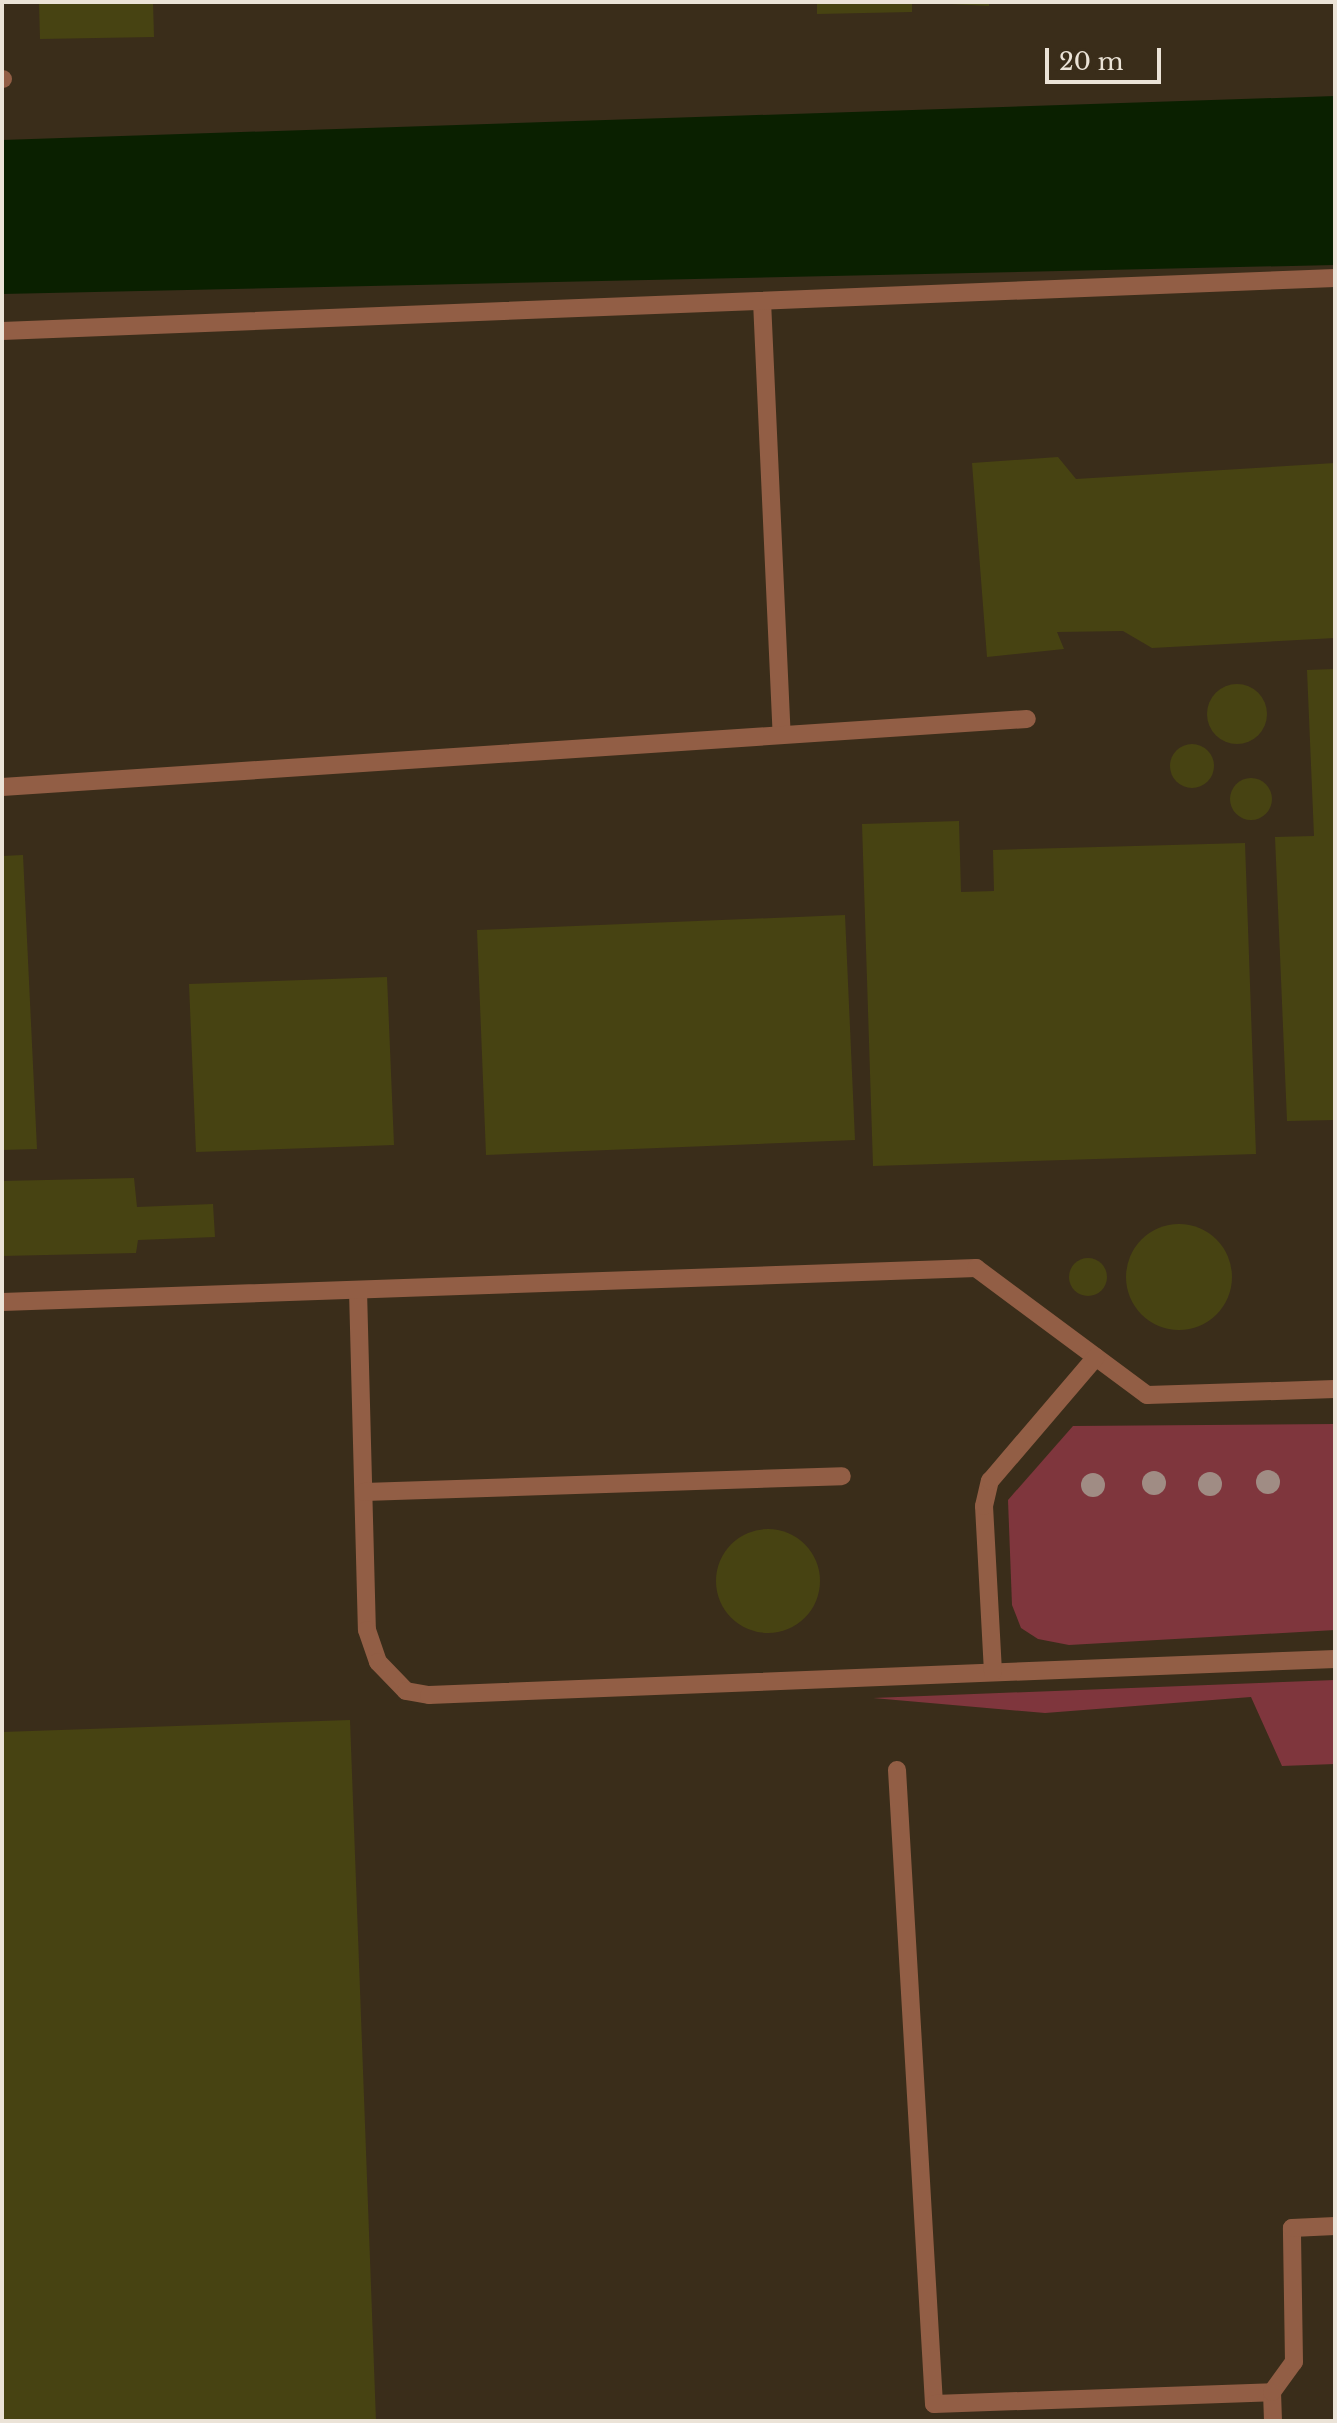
<!DOCTYPE html>
<html>
<head>
<meta charset="utf-8">
<style>
  body { margin:0 }
  #map { position:relative; width:1337px; height:2423px; overflow:hidden; background:#3a2d1a; font-family:"Libre Baskerville",serif }
  div>[style] { position:absolute }
  .green>* { inset:0; background:#7f363d }
  .water>* { inset:0; background:#0a2000 }
  .building>* { inset:0; background:#474312 }
  .round { border-radius:50% }
  .lane>* { height:18px; margin:-9px; padding:0 9px; transform-origin:9px; border-radius:9px; background:#925e45 }
  .trees>* { width:24px; height:24px; margin:-12px; border-radius:50%; background:#a08c84 }
  span { translate:-50% -50%; white-space:nowrap; text-align:center; line-height:1.15; -webkit-text-stroke:6px #3a2d1a; paint-order:stroke }
  .frame { position:absolute; inset:0; border:4px solid #ebe3d7; pointer-events:none }
  .scale { position:absolute; left:1045px; top:48px; width:116px; height:36px; box-sizing:border-box; border:4px solid #ebe3d7; border-top:0; padding-left:10px; font-size:24px; line-height:28px; white-space:nowrap; color:#ebe3d7; -webkit-text-stroke:6px #3a2d1a; paint-order:stroke }
</style>
</head>
<body>
<div id="map">
  <div class="green">
    <i style="clip-path:polygon(1335px 1424px,1335px 1630px,1069px 1645px,1038px 1639px,1021px 1628px,1012px 1605px,1008px 1500px,1073px 1426px)"></i>
    <i style="clip-path:polygon(1335px 1680px,1335px 1764px,1282px 1766px,1251px 1697px,1045px 1713px,873px 1698px)"></i>
  </div>
  <div class="water">
    <i style="clip-path:polygon(1335px 96px,1335px 265px,2px 294px,2px 140px)"></i>
  </div>
  <div class="building">
    <i style="clip-path:polygon(39px 2px,153px 2px,154px 37px,40px 39px)"></i>
    <i style="clip-path:polygon(817px 2px,912px 2px,912px 12px,817px 14px)"></i>
    <i style="clip-path:polygon(951px 2px,989px 2px,989px 6px,951px 4px)"></i>
    <i style="clip-path:polygon(1058px 457px,1076px 479px,1335px 463px,1335px 638px,1152px 648px,1123px 631px,1057px 632px,1064px 649px,987px 657px,972px 463px)"></i>
    <i style="clip-path:polygon(1335px 669px,1335px 1120px,1287px 1121px,1275px 837px,1314px 836px,1307px 670px)"></i>
    <i class="round" style="left:1207px;top:684px;width:60px;height:60px"></i>
    <i class="round" style="left:1170px;top:744px;width:44px;height:44px"></i>
    <i class="round" style="left:1230px;top:778px;width:42px;height:42px"></i>
    <i style="clip-path:polygon(959px 821px,961px 892px,994px 891px,993px 850px,1245px 843px,1256px 1154px,873px 1166px,862px 824px)"></i>
    <i style="clip-path:polygon(23px 855px,37px 1149px,2px 1150px,2px 856px)"></i>
    <i style="clip-path:polygon(845px 915px,855px 1140px,486px 1155px,477px 930px)"></i>
    <i style="clip-path:polygon(387px 977px,394px 1145px,196px 1152px,189px 984px)"></i>
    <i style="clip-path:polygon(134px 1178px,137px 1207px,213px 1204px,215px 1237px,138px 1240px,136px 1253px,2px 1256px,2px 1181px)"></i>
    <i class="round" style="left:1126px;top:1224px;width:106px;height:106px"></i>
    <i class="round" style="left:1069px;top:1258px;width:38px;height:38px"></i>
    <i class="round" style="left:716px;top:1529px;width:104px;height:104px"></i>
    <i style="clip-path:polygon(350px 1720px,376px 2421px,2px 2421px,2px 1732px)"></i>
  </div>
  <div class="lane">
    <i style="left:2px;top:79px;width:1px"></i>
    <i style="left:762px;top:301px;width:434px;rotate:87.4deg"></i>
    <i style="left:2px;top:331px;width:1334px;rotate:-2.28deg"></i>
    <i style="left:2px;top:787px;width:1027px;rotate:-3.8deg"></i>
    <i style="left:358px;top:1290px;width:340px;rotate:88.5deg"></i>
    <i style="left:367px;top:1630px;width:34px;rotate:71deg"></i>
    <i style="left:378px;top:1662px;width:40px;rotate:46deg"></i>
    <i style="left:406px;top:1691px;width:23px;rotate:10deg"></i>
    <i style="left:429px;top:1695px;width:907px;rotate:-2.28deg"></i>
    <i style="left:2px;top:1302px;width:975px;rotate:-2deg"></i>
    <i style="left:976px;top:1268px;width:213px;rotate:36.6deg"></i>
    <i style="left:1147px;top:1395px;width:188px;rotate:-1.8deg"></i>
    <i style="left:364px;top:1492px;width:478px;rotate:-1.9deg"></i>
    <i style="left:993px;top:1672px;width:166px;rotate:-93.1deg"></i>
    <i style="left:984px;top:1506px;width:26px;rotate:-77deg"></i>
    <i style="left:990px;top:1481px;width:163px;rotate:-49.5deg"></i>
    <i style="left:897px;top:1770px;width:635px;rotate:86.66deg"></i>
    <i style="left:934px;top:2404px;width:338px;rotate:-2deg"></i>
    <i style="left:1272px;top:2392px;width:29px;rotate:88deg"></i>
    <i style="left:1272px;top:2392px;width:37px;rotate:-54deg"></i>
    <i style="left:1294px;top:2362px;width:134px;rotate:-90.9deg"></i>
    <i style="left:1292px;top:2228px;width:43px;rotate:-2.7deg"></i>
  </div>
  <div class="trees">
    <i style="left:1268px;top:1482px"></i>
    <i style="left:1154px;top:1483px"></i>
    <i style="left:1210px;top:1484px"></i>
    <i style="left:1093px;top:1485px"></i>
  </div>
  <div class="frame"></div>
  <div class="scale">20 m</div>
</div>
</body>
</html>
